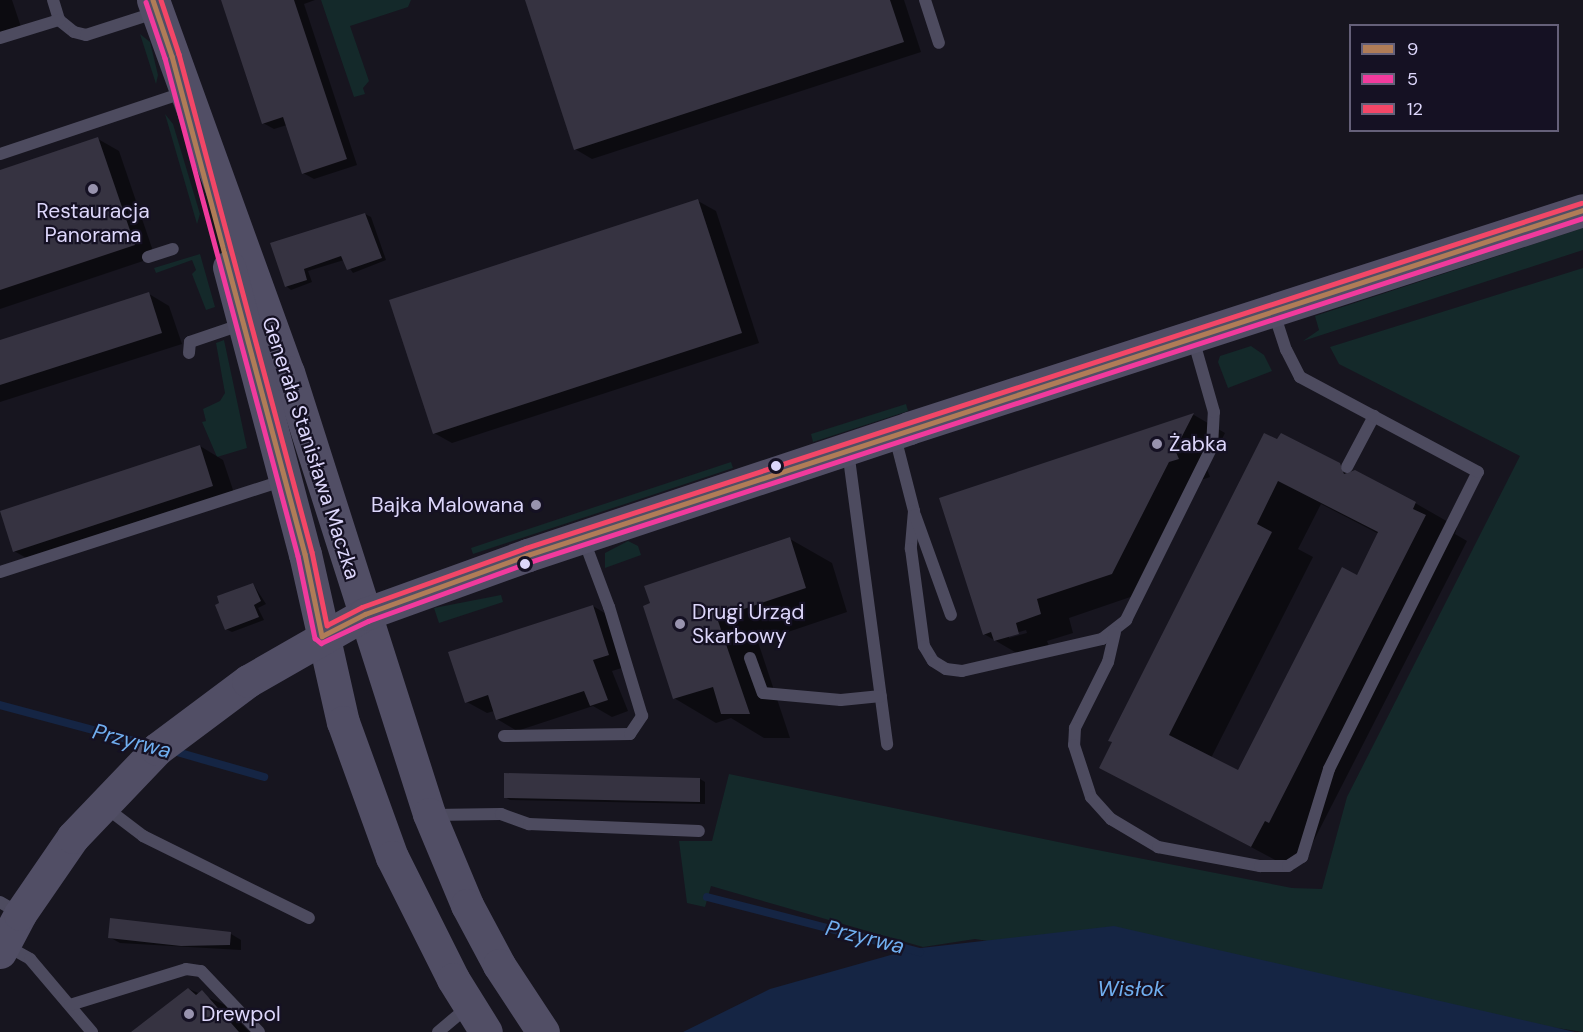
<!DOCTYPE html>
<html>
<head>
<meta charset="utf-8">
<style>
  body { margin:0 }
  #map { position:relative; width:1583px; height:1032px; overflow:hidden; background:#17151f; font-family:"DM Sans",sans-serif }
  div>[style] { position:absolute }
  .green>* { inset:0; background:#14292a }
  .water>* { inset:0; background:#152544 }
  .shadow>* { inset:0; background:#0007 }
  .stream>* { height:8px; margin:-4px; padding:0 4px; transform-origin:4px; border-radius:4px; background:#152544 }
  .building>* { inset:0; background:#363341 }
  .lane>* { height:12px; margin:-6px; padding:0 6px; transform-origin:6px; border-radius:6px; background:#4d4b5f }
  .secondary>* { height:33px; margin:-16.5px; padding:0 16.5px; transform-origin:16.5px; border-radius:16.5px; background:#514e65 }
  .bus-1>* { height:4.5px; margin:-2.25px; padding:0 2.25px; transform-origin:2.25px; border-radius:2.25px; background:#b07c57 }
  .bus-2>* { height:4.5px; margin:-2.25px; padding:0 2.25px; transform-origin:2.25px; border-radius:2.25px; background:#f13a9d }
  .bus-3>* { height:4.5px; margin:-2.25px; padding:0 2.25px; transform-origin:2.25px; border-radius:2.25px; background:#f34667 }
  .dots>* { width:16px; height:16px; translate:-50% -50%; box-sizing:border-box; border:3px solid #151123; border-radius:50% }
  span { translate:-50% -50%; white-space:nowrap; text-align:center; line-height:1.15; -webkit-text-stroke:4.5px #151123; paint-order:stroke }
  .poi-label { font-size:21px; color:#ddd7fb }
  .left { translate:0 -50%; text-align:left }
  .right { translate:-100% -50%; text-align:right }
  .street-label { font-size:21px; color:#ddd7fb }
  .water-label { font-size:22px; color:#70aeef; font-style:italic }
  .legend { position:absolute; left:1349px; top:24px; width:210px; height:108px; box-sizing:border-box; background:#151123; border:2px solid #656079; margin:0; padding:8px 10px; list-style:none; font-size:18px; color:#ddd7fb }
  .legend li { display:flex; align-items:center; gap:12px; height:30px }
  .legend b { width:30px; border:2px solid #656079 }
</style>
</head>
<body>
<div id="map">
  <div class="green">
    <i style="clip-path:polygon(321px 0,411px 0,408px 7px,350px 26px,369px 81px,363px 88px,365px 94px,354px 97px)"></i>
    <i style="clip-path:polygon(140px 34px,150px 42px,158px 75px,156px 84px)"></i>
    <i style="clip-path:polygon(165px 114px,173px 124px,200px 214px,197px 224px)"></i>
    <i style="clip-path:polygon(1583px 228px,1583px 250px,1303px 341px,1319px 330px,1315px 316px)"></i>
    <i style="clip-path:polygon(200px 254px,215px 307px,206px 310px,192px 274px,196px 270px,192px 260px,156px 273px,154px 268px)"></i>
    <i style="clip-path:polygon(1583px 268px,1583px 1032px,975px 939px,923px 947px,711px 886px,705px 907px,687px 903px,679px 841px,712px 841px,729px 774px,1087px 848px,1292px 888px,1322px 889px,1347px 797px,1520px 456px,1339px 364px,1330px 347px)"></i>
    <i style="clip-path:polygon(224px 340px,247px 448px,217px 457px,202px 422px,206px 421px,203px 409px,220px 401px,225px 393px,216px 343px)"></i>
    <i style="clip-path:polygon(1251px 346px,1264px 355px,1272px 371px,1228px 388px,1218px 362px,1220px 356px)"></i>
    <i style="clip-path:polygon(906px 404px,908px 411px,813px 442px,811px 434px)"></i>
    <i style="clip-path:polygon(731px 462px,733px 468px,634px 501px,473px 554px,471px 548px)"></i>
    <i style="clip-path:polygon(628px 541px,638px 546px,641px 555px,605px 568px,605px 553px)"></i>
    <i style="clip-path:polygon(501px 595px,503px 602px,439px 623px,434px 608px)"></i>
  </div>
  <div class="water">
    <i style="clip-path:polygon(1114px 926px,1575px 1032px,683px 1032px,770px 989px,912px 949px)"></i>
  </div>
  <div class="shadow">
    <i style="clip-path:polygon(0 0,12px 0,21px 27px,0 34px)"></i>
    <i style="clip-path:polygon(223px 0,315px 0,304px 4px,357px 165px,314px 179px,303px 173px,287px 125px,274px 129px,263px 123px)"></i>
    <i style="clip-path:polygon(526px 0,904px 0,921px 52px,592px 159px,575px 149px)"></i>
    <i style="clip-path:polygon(98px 139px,119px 151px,155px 257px,0 309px,0 172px)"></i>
    <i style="clip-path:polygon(698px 201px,716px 211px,759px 343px,452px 443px,434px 433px)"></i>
    <i style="clip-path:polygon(365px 214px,371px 217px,386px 260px,353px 273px,344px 260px,308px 271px,312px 282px,291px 290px,286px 286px,272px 244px)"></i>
    <i style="clip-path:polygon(149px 294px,169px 306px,182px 344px,0 402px,0 342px)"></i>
    <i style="clip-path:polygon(evenodd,1194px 415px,1225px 433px,1207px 469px,1210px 477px,1201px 480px,1145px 592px,1069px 618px,1073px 633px,1047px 641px,1051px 652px,1027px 659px,984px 634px,941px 498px,1194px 415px,1026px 630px,1027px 633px,1009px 638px,1009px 635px,1026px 630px)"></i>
    <i style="clip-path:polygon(evenodd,1265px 435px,1339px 464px,1415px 503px,1457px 527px,1455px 534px,1467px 541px,1311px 846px,1307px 843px,1294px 870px,1101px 767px,1265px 435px,1321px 504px,1379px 534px,1358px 577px,1239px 772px,1211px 758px,1313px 557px,1298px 549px,1321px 504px)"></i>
    <i style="clip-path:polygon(200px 446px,223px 460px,236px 499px,37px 564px,14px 551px)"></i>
    <i style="clip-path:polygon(790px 539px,832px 563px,847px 612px,758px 642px,790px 738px,764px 738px,731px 718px,716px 723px,674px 698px,652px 604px)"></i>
    <i style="clip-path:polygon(253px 584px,266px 604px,258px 608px,264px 620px,232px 632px,226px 629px)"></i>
    <i style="clip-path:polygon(593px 606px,613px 618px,628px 666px,612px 671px,628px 711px,612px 717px,593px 706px,517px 731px,497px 719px,494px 711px,487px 713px,467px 702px)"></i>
    <i style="clip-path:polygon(506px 775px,700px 779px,705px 782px,705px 804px,510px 800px,505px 797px)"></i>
    <i style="clip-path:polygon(231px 934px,241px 940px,241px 950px,120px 943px,109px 937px)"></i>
    <i style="clip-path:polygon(189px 989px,225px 1005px,249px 1032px,133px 1032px)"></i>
  </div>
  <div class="stream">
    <i style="left:0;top:705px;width:154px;rotate:15deg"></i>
    <i style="left:170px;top:750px;width:98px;rotate:16deg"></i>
    <i style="left:707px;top:897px;width:220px;rotate:14.5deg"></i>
  </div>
  <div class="building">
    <i style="clip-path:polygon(221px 0,294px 0,347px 159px,302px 174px,283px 117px,262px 124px)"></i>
    <i style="clip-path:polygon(525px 0,890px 0,904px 42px,574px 150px)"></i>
    <i style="clip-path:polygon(98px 137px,135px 245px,0 290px,0 170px)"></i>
    <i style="clip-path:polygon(698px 199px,742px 333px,433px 434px,389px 300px)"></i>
    <i style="clip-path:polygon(365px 213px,382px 258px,347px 270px,341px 256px,304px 269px,307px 280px,285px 287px,270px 243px)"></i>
    <i style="clip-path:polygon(149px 292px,162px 333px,0 385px,0 340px)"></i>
    <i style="clip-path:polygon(1194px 413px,1175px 450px,1179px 459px,1169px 462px,1112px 574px,1037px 599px,1041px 614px,1016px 623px,1019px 634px,994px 641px,991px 632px,983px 635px,939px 498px)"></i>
    <i style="clip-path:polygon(evenodd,1264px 433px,1277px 439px,1281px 433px,1340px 463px,1344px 474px,1355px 470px,1416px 502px,1413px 509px,1426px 515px,1269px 823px,1265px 821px,1251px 847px,1099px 768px,1112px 742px,1108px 741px,1264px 433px,1278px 481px,1378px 532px,1357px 575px,1342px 567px,1238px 770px,1169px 735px,1272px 532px,1257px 524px,1278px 481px)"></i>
    <i style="clip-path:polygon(200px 445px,213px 486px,13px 552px,0 511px)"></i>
    <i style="clip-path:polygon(790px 537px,806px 588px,717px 618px,750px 714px,721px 714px,713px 687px,673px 699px,643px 606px,650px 603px,644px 586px)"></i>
    <i style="clip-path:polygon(253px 583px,261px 601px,254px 605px,259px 617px,225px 630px,215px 605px,219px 603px,217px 596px)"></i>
    <i style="clip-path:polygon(593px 605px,609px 655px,593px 660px,608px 700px,590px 706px,584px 691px,496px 720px,488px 695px,465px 703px,448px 652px)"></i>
    <i style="clip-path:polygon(504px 773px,700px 778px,700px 802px,504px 798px)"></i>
    <i style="clip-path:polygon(110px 918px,231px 932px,230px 945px,181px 946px,108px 938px)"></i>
    <i style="clip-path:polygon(188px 988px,196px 995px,202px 990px,239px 1032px,131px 1032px)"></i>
  </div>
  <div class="lane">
    <i style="left:53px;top:0;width:21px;rotate:73deg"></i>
    <i style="left:59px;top:20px;width:19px;rotate:39deg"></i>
    <i style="left:74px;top:32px;width:12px;rotate:14deg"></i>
    <i style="left:86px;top:35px;width:75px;rotate:-17.9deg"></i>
    <i style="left:925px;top:0;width:45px;rotate:72deg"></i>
    <i style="left:0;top:38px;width:62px;rotate:-17deg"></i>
    <i style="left:0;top:154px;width:192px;rotate:-18.5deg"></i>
    <i style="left:148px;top:257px;width:26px;rotate:-18deg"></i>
    <i style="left:189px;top:353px;width:11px;rotate:-85deg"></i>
    <i style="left:190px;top:342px;width:56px;rotate:-18.8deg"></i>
    <i style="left:894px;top:433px;width:81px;rotate:75.6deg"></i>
    <i style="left:914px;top:511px;width:38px;rotate:95deg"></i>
    <i style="left:911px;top:549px;width:98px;rotate:82.4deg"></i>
    <i style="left:924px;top:646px;width:17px;rotate:59deg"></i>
    <i style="left:933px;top:661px;width:15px;rotate:32deg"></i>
    <i style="left:946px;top:669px;width:16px;rotate:7deg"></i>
    <i style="left:962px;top:671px;width:144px;rotate:-12.9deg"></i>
    <i style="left:1102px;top:639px;width:31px;rotate:-38deg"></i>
    <i style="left:1126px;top:620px;width:193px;rotate:-63.6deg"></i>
    <i style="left:1212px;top:447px;width:35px;rotate:-87deg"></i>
    <i style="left:1214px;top:412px;width:76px;rotate:-106deg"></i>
    <i style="left:848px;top:451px;width:296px;rotate:82.4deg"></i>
    <i style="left:1347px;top:467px;width:58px;rotate:-62.1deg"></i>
    <i style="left:915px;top:515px;width:106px;rotate:70.2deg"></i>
    <i style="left:0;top:572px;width:299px;rotate:-17.9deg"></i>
    <i style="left:1115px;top:632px;width:31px;rotate:103deg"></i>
    <i style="left:1108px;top:662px;width:74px;rotate:116.6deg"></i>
    <i style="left:1075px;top:728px;width:17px;rotate:93deg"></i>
    <i style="left:1074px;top:745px;width:55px;rotate:71.9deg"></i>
    <i style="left:1091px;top:797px;width:30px;rotate:48deg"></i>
    <i style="left:1111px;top:819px;width:55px;rotate:30.8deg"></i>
    <i style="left:1158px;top:847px;width:104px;rotate:10.6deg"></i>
    <i style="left:1260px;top:866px;width:28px"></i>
    <i style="left:1288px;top:866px;width:17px;rotate:-33deg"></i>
    <i style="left:1302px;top:857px;width:92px;rotate:-72.9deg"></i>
    <i style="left:1329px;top:769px;width:332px;rotate:-63.4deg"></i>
    <i style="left:1478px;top:472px;width:202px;rotate:-151.9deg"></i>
    <i style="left:1300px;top:377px;width:30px;rotate:-117deg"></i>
    <i style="left:1286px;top:350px;width:40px;rotate:-108deg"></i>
    <i style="left:750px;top:658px;width:37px;rotate:70deg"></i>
    <i style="left:763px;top:693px;width:78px;rotate:5.1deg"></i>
    <i style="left:841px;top:700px;width:40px;rotate:-5.7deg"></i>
    <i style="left:504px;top:736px;width:126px;rotate:-0.9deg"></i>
    <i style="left:630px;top:734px;width:22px;rotate:-56deg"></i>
    <i style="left:642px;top:716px;width:114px;rotate:-106.8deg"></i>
    <i style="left:609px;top:607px;width:74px;rotate:-110.6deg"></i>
    <i style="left:105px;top:807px;width:48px;rotate:37.3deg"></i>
    <i style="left:143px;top:836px;width:185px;rotate:26.3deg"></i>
    <i style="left:433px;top:815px;width:68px;rotate:-0.8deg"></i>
    <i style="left:501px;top:814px;width:30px;rotate:20deg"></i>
    <i style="left:529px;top:824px;width:170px;rotate:2.4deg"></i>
    <i style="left:0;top:902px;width:22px;rotate:30deg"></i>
    <i style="left:5px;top:945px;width:29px;rotate:29deg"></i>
    <i style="left:30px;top:959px;width:96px;rotate:49.7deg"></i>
    <i style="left:70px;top:1005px;width:121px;rotate:-17.2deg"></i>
    <i style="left:186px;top:969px;width:15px;rotate:8deg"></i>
    <i style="left:201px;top:971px;width:84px;rotate:46.4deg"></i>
    <i style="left:438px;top:1032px;width:39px;rotate:-40deg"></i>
  </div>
  <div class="secondary">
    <i style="left:153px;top:0;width:396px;rotate:70.1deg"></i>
    <i style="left:288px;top:372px;width:464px;rotate:72.3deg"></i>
    <i style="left:429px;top:814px;width:99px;rotate:67.3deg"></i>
    <i style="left:467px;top:905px;width:68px;rotate:61.9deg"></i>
    <i style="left:499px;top:965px;width:80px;rotate:56.7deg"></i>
    <i style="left:229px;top:267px;width:297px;rotate:75.2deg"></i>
    <i style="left:305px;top:554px;width:172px;rotate:77.3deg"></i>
    <i style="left:343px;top:722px;width:144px;rotate:70.1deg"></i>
    <i style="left:392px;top:857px;width:136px;rotate:63.4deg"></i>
    <i style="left:453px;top:979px;width:62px;rotate:58.1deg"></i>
    <i style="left:0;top:952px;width:43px;rotate:-62.2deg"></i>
    <i style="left:20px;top:914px;width:93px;rotate:-55.5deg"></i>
    <i style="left:73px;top:837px;width:122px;rotate:-46.3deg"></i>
    <i style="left:157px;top:749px;width:114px;rotate:-36.8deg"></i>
    <i style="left:248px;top:681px;width:135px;rotate:-29.8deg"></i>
    <i style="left:365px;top:614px;width:173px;rotate:-19.9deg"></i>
    <i style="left:528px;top:555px;width:402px;rotate:-18.4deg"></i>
    <i style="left:909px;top:428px;width:708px;rotate:-17.92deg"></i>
  </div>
  <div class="bus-1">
    <i style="left:153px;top:0;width:59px;rotate:71.3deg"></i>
    <i style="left:172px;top:56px;width:515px;rotate:75.05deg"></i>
    <i style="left:305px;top:554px;width:84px;rotate:78.3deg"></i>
    <i style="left:322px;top:636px;width:48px;rotate:-27.1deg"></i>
    <i style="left:365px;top:614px;width:173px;rotate:-19.9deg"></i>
    <i style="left:528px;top:555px;width:1110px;rotate:-18.11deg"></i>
  </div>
  <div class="bus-2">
    <i style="left:146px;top:2px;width:59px;rotate:71.3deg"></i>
    <i style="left:165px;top:58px;width:515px;rotate:75.05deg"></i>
    <i style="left:298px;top:556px;width:84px;rotate:78.3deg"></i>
    <i style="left:315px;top:638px;width:8px;rotate:40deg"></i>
    <i style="left:321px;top:643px;width:52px;rotate:-25.1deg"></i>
    <i style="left:368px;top:621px;width:172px;rotate:-20deg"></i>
    <i style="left:530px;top:562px;width:1108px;rotate:-18.09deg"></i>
  </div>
  <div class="bus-3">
    <i style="left:161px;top:0;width:57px;rotate:71.6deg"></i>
    <i style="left:179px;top:54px;width:515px;rotate:75.05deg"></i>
    <i style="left:312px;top:552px;width:75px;rotate:78.4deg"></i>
    <i style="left:327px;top:625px;width:39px;rotate:-27deg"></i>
    <i style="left:362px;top:607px;width:174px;rotate:-19.8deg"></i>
    <i style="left:526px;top:548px;width:1110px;rotate:-18.11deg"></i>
  </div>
  <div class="dots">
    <i style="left:93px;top:189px;background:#9893ae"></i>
    <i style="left:1157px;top:444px;background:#9893ae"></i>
    <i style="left:776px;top:466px;background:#ddd7fb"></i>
    <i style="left:536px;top:505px;background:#9893ae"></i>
    <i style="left:525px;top:564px;background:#ddd7fb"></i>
    <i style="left:680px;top:624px;background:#9893ae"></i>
    <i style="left:189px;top:1014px;background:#9893ae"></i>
  </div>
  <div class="poi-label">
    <span style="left:93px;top:223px">Restauracja<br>Panorama</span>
    <span class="left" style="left:1169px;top:444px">Żabka</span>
    <span class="right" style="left:524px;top:505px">Bajka Malowana</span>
    <span class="left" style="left:692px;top:624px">Drugi Urząd<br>Skarbowy</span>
    <span class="left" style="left:201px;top:1014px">Drewpol</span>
  </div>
  <div class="street-label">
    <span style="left:311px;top:448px;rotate:72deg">Generała Stanisława Maczka</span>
  </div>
  <div class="water-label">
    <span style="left:132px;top:741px;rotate:15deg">Przyrwa</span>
    <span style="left:865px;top:937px;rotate:14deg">Przyrwa</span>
    <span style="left:1131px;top:989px">Wisłok</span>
  </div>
  <ul class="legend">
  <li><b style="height:8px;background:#b07c57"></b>9</li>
  <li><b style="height:8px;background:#f13a9d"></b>5</li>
  <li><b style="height:8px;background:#f34667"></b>12</li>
  </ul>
</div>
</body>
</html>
